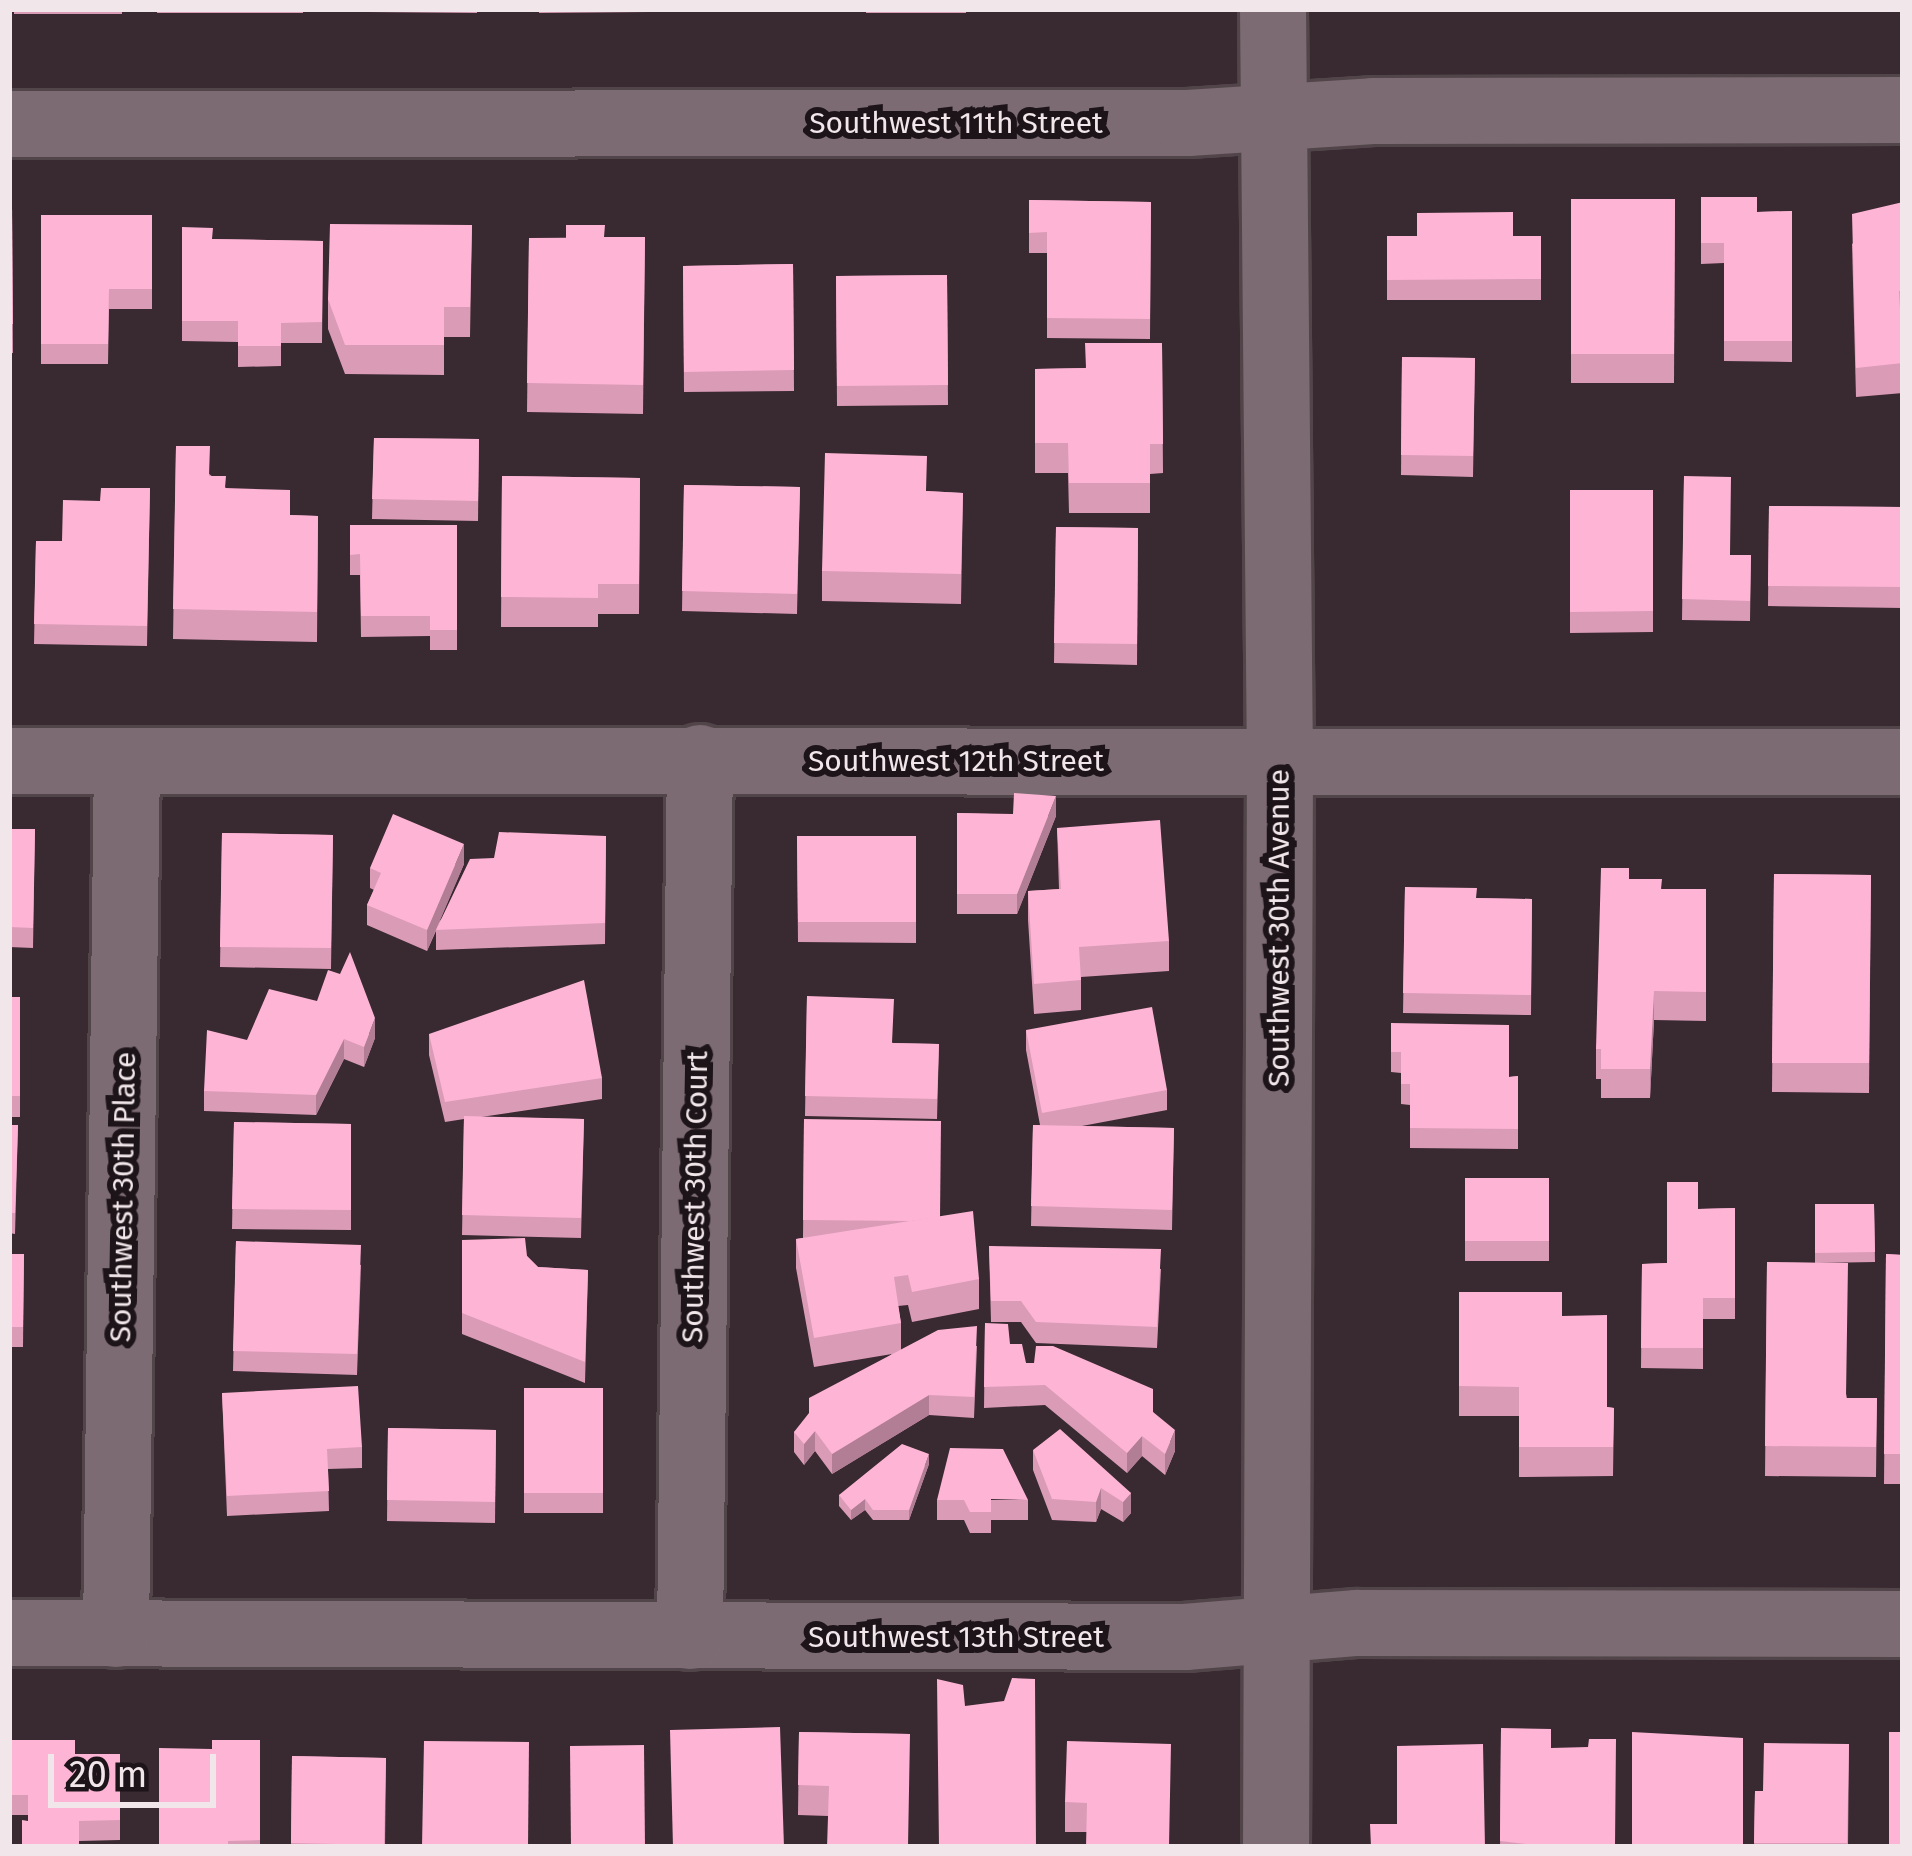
<!DOCTYPE html>
<html>
<head>
<meta charset="utf-8">
<style>
  body { margin:0 }
  #map { position:relative; width:1912px; height:1856px; overflow:hidden; background:#392930; font-family:"Fira Sans",sans-serif }
  div>[style] { position:absolute }
  .roads { filter:drop-shadow(3px 0 #52454a) drop-shadow(-3px 0 #52454a) drop-shadow(0 3px #52454a) drop-shadow(0 -3px #52454a) }
  .street>* { height:66px; margin:-33px; padding:0 33px; transform-origin:33px; border-radius:33px; background:#7d6b73 }
  .wall>* { inset:0; background:#da9bb7 }
  .shaded-wall>* { inset:0; background:#b27e95 }
  .building>* { inset:0; background:#feb4d5 }
  span { translate:-50% -50%; white-space:nowrap; text-align:center; line-height:1.15; -webkit-text-stroke:12px #1c1418; paint-order:stroke }
  .street-label { font-size:30px; color:#f1e6ea }
  .frame { position:absolute; inset:0; border:12px solid #f1e6ea; pointer-events:none }
  .scale { position:absolute; left:48px; top:1754px; width:168px; height:54px; box-sizing:border-box; border:6px solid #f1e6ea; border-top:0; padding-left:15px; font-size:36px; line-height:42px; white-space:nowrap; color:#f1e6ea; -webkit-text-stroke:9px #1c1418; paint-order:stroke }
</style>
</head>
<body>
<div id="map">
  <div class="roads">
    <div class="street">
      <i style="left:1273px;top:9px;width:754px;rotate:89.47deg"></i>
      <i style="left:1280px;top:763px;width:1084px;rotate:90.21deg"></i>
      <i style="left:9px;top:124px;width:1179px;rotate:-0.05deg"></i>
      <i style="left:1188px;top:123px;width:185px;rotate:-3.7deg"></i>
      <i style="left:1373px;top:111px;width:530px;rotate:-0.11deg"></i>
      <i style="left:9px;top:761px;width:1894px;rotate:0.03deg"></i>
      <i style="left:9px;top:1633px;width:1176px;rotate:0.19deg"></i>
      <i style="left:1185px;top:1637px;width:173px;rotate:-4.7deg"></i>
      <i style="left:1357px;top:1623px;width:546px;rotate:0.1deg"></i>
      <i style="left:116px;top:1634px;width:873px;rotate:-89.28deg"></i>
      <i style="left:690px;top:1636px;width:878px;rotate:-89.35deg"></i>
    </div>
  </div>
  <div class="wall">
    <i style="clip-path:polygon(14px 9px,122px 9px,122px 14px,14px 14px)"></i>
    <i style="clip-path:polygon(157px 9px,303px 9px,303px 13px,157px 13px)"></i>
    <i style="clip-path:polygon(368px 9px,477px 9px,477px 13px,368px 12px)"></i>
    <i style="clip-path:polygon(539px 9px,649px 9px,649px 12px,539px 13px)"></i>
    <i style="clip-path:polygon(691px 9px,806px 9px,806px 12px,691px 12px)"></i>
    <i style="clip-path:polygon(866px 9px,966px 9px,966px 13px,866px 13px)"></i>
    <i style="clip-path:polygon(1059px 9px,1177px 9px,1177px 11px,1059px 12px)"></i>
    <i style="clip-path:polygon(1701px 197px,1757px 212px,1792px 211px,1792px 362px,1724px 361px,1724px 263px,1701px 264px)"></i>
    <i style="clip-path:polygon(1571px 199px,1675px 199px,1674px 383px,1571px 383px)"></i>
    <i style="clip-path:polygon(1029px 200px,1151px 202px,1150px 339px,1047px 338px,1047px 253px,1029px 253px)"></i>
    <i style="clip-path:polygon(1903px 202px,1903px 393px,1856px 397px,1852px 244px)"></i>
    <i style="clip-path:polygon(9px 206px,12px 206px,13px 353px,9px 353px)"></i>
    <i style="clip-path:polygon(41px 215px,152px 215px,152px 309px,109px 309px,108px 364px,41px 364px)"></i>
    <i style="clip-path:polygon(472px 225px,470px 337px,444px 337px,444px 375px,345px 374px,328px 329px,328px 299px)"></i>
    <i style="clip-path:polygon(182px 227px,212px 239px,323px 241px,322px 343px,281px 343px,281px 366px,238px 367px,238px 342px,182px 341px)"></i>
    <i style="clip-path:polygon(1387px 236px,1541px 236px,1541px 300px,1387px 300px)"></i>
    <i style="clip-path:polygon(645px 237px,643px 414px,527px 412px,529px 238px)"></i>
    <i style="clip-path:polygon(793px 264px,794px 391px,684px 392px,683px 266px)"></i>
    <i style="clip-path:polygon(947px 275px,948px 405px,837px 406px,836px 276px)"></i>
    <i style="clip-path:polygon(1162px 343px,1163px 473px,1150px 474px,1150px 513px,1069px 513px,1068px 473px,1035px 473px,1035px 369px,1085px 368px)"></i>
    <i style="clip-path:polygon(1402px 357px,1475px 358px,1473px 477px,1401px 475px)"></i>
    <i style="clip-path:polygon(374px 438px,479px 439px,478px 521px,372px 519px)"></i>
    <i style="clip-path:polygon(176px 446px,226px 488px,290px 515px,318px 516px,317px 642px,173px 639px)"></i>
    <i style="clip-path:polygon(502px 476px,640px 478px,639px 614px,598px 614px,598px 627px,501px 627px)"></i>
    <i style="clip-path:polygon(1684px 476px,1730px 555px,1751px 555px,1750px 621px,1682px 620px)"></i>
    <i style="clip-path:polygon(684px 485px,800px 487px,797px 614px,682px 611px)"></i>
    <i style="clip-path:polygon(150px 488px,147px 646px,34px 644px,36px 541px,62px 541px)"></i>
    <i style="clip-path:polygon(1570px 490px,1653px 490px,1653px 632px,1570px 633px)"></i>
    <i style="clip-path:polygon(926px 491px,963px 493px,961px 604px,822px 601px,822px 571px)"></i>
    <i style="clip-path:polygon(1769px 506px,1903px 507px,1903px 608px,1768px 606px)"></i>
    <i style="clip-path:polygon(350px 525px,457px 525px,457px 650px,430px 650px,430px 636px,361px 637px,360px 575px,350px 575px)"></i>
    <i style="clip-path:polygon(1056px 527px,1138px 528px,1137px 665px,1054px 663px)"></i>
    <i style="clip-path:polygon(957px 813px,1056px 816px,1017px 914px,957px 914px)"></i>
    <i style="clip-path:polygon(1057px 828px,1169px 941px,1169px 971px,1081px 977px,1081px 1010px,1034px 1014px,1028px 920px,1028px 891px,1059px 889px)"></i>
    <i style="clip-path:polygon(9px 829px,35px 829px,33px 948px,9px 947px)"></i>
    <i style="clip-path:polygon(222px 833px,333px 835px,331px 969px,220px 967px)"></i>
    <i style="clip-path:polygon(606px 836px,605px 944px,436px 950px,436px 931px,427px 951px,367px 925px,367px 905px,374px 890px,370px 888px,370px 868px,464px 864px,439px 922px,494px 858px)"></i>
    <i style="clip-path:polygon(797px 836px,916px 836px,916px 943px,798px 942px)"></i>
    <i style="clip-path:polygon(1774px 874px,1871px 875px,1869px 1093px,1772px 1092px)"></i>
    <i style="clip-path:polygon(1629px 879px,1662px 889px,1706px 889px,1706px 1021px,1654px 1020px,1650px 1098px,1601px 1098px,1601px 1079px,1596px 1079px,1596px 1049px)"></i>
    <i style="clip-path:polygon(1405px 887px,1476px 898px,1532px 899px,1531px 1015px,1403px 1013px)"></i>
    <i style="clip-path:polygon(807px 996px,893px 1043px,939px 1044px,937px 1119px,805px 1116px)"></i>
    <i style="clip-path:polygon(9px 997px,20px 997px,20px 1117px,9px 1117px)"></i>
    <i style="clip-path:polygon(317px 1001px,375px 1038px,364px 1067px,344px 1059px,316px 1115px,204px 1111px,204px 1091px,247px 1040px)"></i>
    <i style="clip-path:polygon(1391px 1023px,1509px 1077px,1518px 1076px,1518px 1149px,1410px 1148px,1410px 1105px,1401px 1104px,1401px 1073px,1391px 1072px)"></i>
    <i style="clip-path:polygon(1026px 1030px,1167px 1090px,1167px 1110px,1082px 1126px,1174px 1128px,1172px 1230px,1031px 1226px,1033px 1125px,1040px 1125px,1026px 1050px)"></i>
    <i style="clip-path:polygon(429px 1034px,602px 1078px,602px 1099px,481px 1117px,584px 1119px,581px 1238px,462px 1235px,464px 1119px,445px 1122px,429px 1055px)"></i>
    <i style="clip-path:polygon(804px 1119px,940px 1217px,979px 1279px,979px 1309px,912px 1322px,908px 1305px,898px 1306px,901px 1323px,901px 1350px,977px 1346px,974px 1418px,929px 1415px,832px 1474px,815px 1451px,804px 1465px,794px 1452px,794px 1432px,892px 1354px,814px 1367px,796px 1268px,796px 1239px,803px 1238px)"></i>
    <i style="clip-path:polygon(234px 1122px,351px 1124px,351px 1230px,232px 1229px)"></i>
    <i style="clip-path:polygon(9px 1125px,18px 1125px,15px 1234px,9px 1233px)"></i>
    <i style="clip-path:polygon(1465px 1178px,1549px 1178px,1549px 1261px,1465px 1261px)"></i>
    <i style="clip-path:polygon(1815px 1204px,1874px 1204px,1875px 1262px,1817px 1263px,1847px 1398px,1877px 1398px,1876px 1477px,1765px 1476px,1767px 1262px,1815px 1263px)"></i>
    <i style="clip-path:polygon(1735px 1208px,1735px 1319px,1703px 1319px,1703px 1369px,1641px 1368px,1642px 1264px,1667px 1263px,1698px 1209px)"></i>
    <i style="clip-path:polygon(462px 1240px,527px 1256px,538px 1267px,588px 1270px,585px 1383px,462px 1334px)"></i>
    <i style="clip-path:polygon(236px 1241px,361px 1265px,357px 1375px,233px 1371px)"></i>
    <i style="clip-path:polygon(989px 1246px,1161px 1269px,1157px 1348px,1036px 1343px,1021px 1322px,991px 1322px)"></i>
    <i style="clip-path:polygon(9px 1254px,24px 1254px,23px 1347px,9px 1347px)"></i>
    <i style="clip-path:polygon(1886px 1254px,1903px 1255px,1903px 1484px,1884px 1484px)"></i>
    <i style="clip-path:polygon(1459px 1292px,1562px 1316px,1607px 1407px,1614px 1408px,1613px 1476px,1519px 1477px,1519px 1416px,1459px 1416px)"></i>
    <i style="clip-path:polygon(985px 1323px,1010px 1344px,1026px 1363px,1153px 1412px,1175px 1451px,1165px 1475px,1142px 1456px,1127px 1473px,1045px 1405px,984px 1408px)"></i>
    <i style="clip-path:polygon(524px 1388px,603px 1388px,603px 1513px,524px 1513px)"></i>
    <i style="clip-path:polygon(222px 1393px,362px 1447px,362px 1468px,328px 1469px,329px 1511px,227px 1516px)"></i>
    <i style="clip-path:polygon(388px 1428px,496px 1430px,495px 1523px,387px 1521px)"></i>
    <i style="clip-path:polygon(1033px 1450px,1131px 1493px,1131px 1513px,1123px 1522px,1101px 1509px,1096px 1522px,1052px 1520px,1033px 1470px)"></i>
    <i style="clip-path:polygon(929px 1464px,909px 1520px,873px 1520px,865px 1510px,851px 1520px,839px 1506px,839px 1495px)"></i>
    <i style="clip-path:polygon(937px 1500px,1028px 1500px,1028px 1520px,991px 1520px,991px 1533px,970px 1533px,964px 1520px,937px 1520px)"></i>
    <i style="clip-path:polygon(1501px 1728px,1551px 1748px,1615px 1847px,1500px 1847px)"></i>
    <i style="clip-path:polygon(799px 1732px,910px 1734px,828px 1816px,798px 1815px)"></i>
    <i style="clip-path:polygon(9px 1740px,75px 1754px,120px 1754px,120px 1840px,79px 1841px,28px 1815px,9px 1815px)"></i>
    <i style="clip-path:polygon(260px 1740px,260px 1847px,159px 1847px,212px 1749px)"></i>
    <i style="clip-path:polygon(1171px 1744px,1087px 1832px,1065px 1832px,1065px 1802px)"></i>
    <i style="clip-path:polygon(1849px 1744px,1848px 1847px,1754px 1847px,1755px 1791px,1763px 1791px)"></i>
    <i style="clip-path:polygon(292px 1756px,386px 1758px,385px 1847px,291px 1847px)"></i>
  </div>
  <div class="shaded-wall">
    <i style="clip-path:polygon(1056px 796px,1056px 816px,1017px 914px,1017px 894px)"></i>
    <i style="clip-path:polygon(464px 844px,464px 864px,427px 951px,427px 930px)"></i>
    <i style="clip-path:polygon(1654px 991px,1654px 1020px,1650px 1098px,1650px 1069px)"></i>
    <i style="clip-path:polygon(375px 1018px,375px 1038px,364px 1067px,364px 1047px)"></i>
    <i style="clip-path:polygon(344px 1039px,344px 1059px,316px 1115px,316px 1095px)"></i>
    <i style="clip-path:polygon(929px 1395px,929px 1415px,832px 1474px,832px 1454px)"></i>
    <i style="clip-path:polygon(1175px 1430px,1175px 1451px,1165px 1475px,1165px 1454px)"></i>
    <i style="clip-path:polygon(815px 1431px,815px 1451px,804px 1465px,804px 1444px)"></i>
    <i style="clip-path:polygon(1142px 1436px,1142px 1456px,1127px 1473px,1127px 1453px)"></i>
    <i style="clip-path:polygon(929px 1454px,929px 1464px,909px 1520px,909px 1510px)"></i>
    <i style="clip-path:polygon(1101px 1488px,1101px 1509px,1096px 1522px,1096px 1502px)"></i>
    <i style="clip-path:polygon(1131px 1493px,1131px 1513px,1123px 1522px,1123px 1502px)"></i>
    <i style="clip-path:polygon(865px 1499px,865px 1510px,851px 1520px,851px 1510px)"></i>
  </div>
  <div class="building">
    <i style="clip-path:polygon(1701px 197px,1757px 197px,1757px 212px,1792px 211px,1792px 341px,1724px 341px,1724px 243px,1701px 243px)"></i>
    <i style="clip-path:polygon(1571px 199px,1675px 199px,1674px 354px,1571px 354px)"></i>
    <i style="clip-path:polygon(1029px 200px,1151px 202px,1150px 319px,1047px 318px,1047px 232px,1029px 233px)"></i>
    <i style="clip-path:polygon(1903px 202px,1903px 291px,1899px 291px,1903px 363px,1856px 368px,1852px 214px)"></i>
    <i style="clip-path:polygon(9px 206px,12px 206px,13px 324px,9px 324px)"></i>
    <i style="clip-path:polygon(1513px 212px,1513px 236px,1541px 236px,1541px 279px,1387px 280px,1387px 236px,1417px 236px,1417px 213px)"></i>
    <i style="clip-path:polygon(41px 215px,152px 215px,152px 289px,109px 289px,108px 344px,41px 344px)"></i>
    <i style="clip-path:polygon(330px 224px,472px 225px,470px 307px,444px 307px,444px 345px,345px 345px,328px 299px)"></i>
    <i style="clip-path:polygon(566px 225px,605px 225px,604px 237px,645px 237px,643px 385px,527px 383px,529px 238px,566px 238px)"></i>
    <i style="clip-path:polygon(182px 227px,213px 228px,212px 239px,323px 241px,322px 322px,281px 323px,281px 346px,238px 346px,238px 321px,182px 321px)"></i>
    <i style="clip-path:polygon(793px 264px,794px 370px,684px 372px,683px 266px)"></i>
    <i style="clip-path:polygon(947px 275px,948px 385px,837px 386px,836px 276px)"></i>
    <i style="clip-path:polygon(1085px 343px,1162px 343px,1163px 444px,1150px 444px,1150px 483px,1069px 483px,1068px 443px,1035px 443px,1035px 369px,1086px 368px)"></i>
    <i style="clip-path:polygon(1402px 357px,1475px 358px,1473px 456px,1401px 455px)"></i>
    <i style="clip-path:polygon(374px 438px,479px 439px,478px 501px,372px 499px)"></i>
    <i style="clip-path:polygon(176px 446px,210px 446px,209px 476px,226px 476px,225px 488px,290px 490px,290px 515px,318px 516px,317px 612px,173px 609px)"></i>
    <i style="clip-path:polygon(825px 453px,927px 456px,926px 491px,963px 493px,961px 574px,822px 571px)"></i>
    <i style="clip-path:polygon(502px 476px,640px 478px,639px 584px,598px 584px,598px 598px,501px 597px)"></i>
    <i style="clip-path:polygon(1684px 476px,1731px 477px,1730px 555px,1751px 555px,1750px 601px,1682px 599px)"></i>
    <i style="clip-path:polygon(684px 485px,800px 487px,797px 594px,682px 591px)"></i>
    <i style="clip-path:polygon(101px 488px,150px 488px,147px 626px,34px 624px,36px 541px,62px 541px,63px 500px,100px 501px)"></i>
    <i style="clip-path:polygon(1570px 490px,1653px 490px,1653px 611px,1570px 612px)"></i>
    <i style="clip-path:polygon(1769px 506px,1903px 507px,1903px 587px,1768px 586px)"></i>
    <i style="clip-path:polygon(350px 525px,457px 525px,457px 630px,430px 630px,430px 616px,361px 616px,360px 554px,350px 555px)"></i>
    <i style="clip-path:polygon(1056px 527px,1138px 528px,1137px 644px,1054px 643px)"></i>
    <i style="clip-path:polygon(1014px 793px,1056px 796px,1017px 894px,957px 894px,957px 813px,1013px 814px)"></i>
    <i style="clip-path:polygon(393px 814px,464px 844px,427px 930px,367px 905px,381px 873px,370px 868px)"></i>
    <i style="clip-path:polygon(1160px 820px,1169px 941px,1079px 947px,1081px 980px,1034px 984px,1028px 891px,1061px 889px,1057px 828px)"></i>
    <i style="clip-path:polygon(9px 829px,35px 829px,33px 928px,9px 927px)"></i>
    <i style="clip-path:polygon(499px 832px,606px 836px,605px 923px,436px 930px,470px 859px,494px 858px)"></i>
    <i style="clip-path:polygon(222px 833px,333px 835px,331px 948px,220px 947px)"></i>
    <i style="clip-path:polygon(797px 836px,916px 836px,916px 922px,798px 922px)"></i>
    <i style="clip-path:polygon(1601px 868px,1629px 868px,1629px 879px,1662px 879px,1661px 889px,1706px 889px,1706px 992px,1654px 991px,1650px 1069px,1601px 1069px,1601px 1049px,1596px 1049px)"></i>
    <i style="clip-path:polygon(1774px 874px,1871px 875px,1869px 1063px,1772px 1063px)"></i>
    <i style="clip-path:polygon(1405px 887px,1477px 888px,1476px 898px,1532px 899px,1531px 995px,1403px 993px)"></i>
    <i style="clip-path:polygon(350px 952px,375px 1018px,364px 1047px,344px 1039px,316px 1095px,204px 1091px,207px 1030px,247px 1040px,269px 989px,317px 1001px,328px 970px,340px 974px)"></i>
    <i style="clip-path:polygon(584px 980px,602px 1078px,445px 1102px,429px 1034px)"></i>
    <i style="clip-path:polygon(807px 996px,894px 999px,892px 1043px,939px 1044px,937px 1099px,805px 1096px)"></i>
    <i style="clip-path:polygon(9px 997px,20px 997px,20px 1096px,9px 1096px)"></i>
    <i style="clip-path:polygon(1152px 1007px,1167px 1090px,1042px 1113px,1026px 1030px)"></i>
    <i style="clip-path:polygon(1391px 1023px,1509px 1025px,1509px 1077px,1518px 1076px,1518px 1129px,1410px 1128px,1410px 1084px,1401px 1084px,1401px 1052px,1391px 1052px)"></i>
    <i style="clip-path:polygon(464px 1116px,584px 1119px,581px 1218px,462px 1215px)"></i>
    <i style="clip-path:polygon(804px 1119px,941px 1121px,940px 1217px,911px 1221px,803px 1220px)"></i>
    <i style="clip-path:polygon(234px 1122px,351px 1124px,351px 1210px,232px 1209px)"></i>
    <i style="clip-path:polygon(9px 1125px,18px 1125px,15px 1213px,9px 1213px)"></i>
    <i style="clip-path:polygon(1033px 1125px,1174px 1128px,1172px 1210px,1031px 1206px)"></i>
    <i style="clip-path:polygon(1465px 1178px,1549px 1178px,1549px 1241px,1465px 1241px)"></i>
    <i style="clip-path:polygon(1667px 1182px,1698px 1182px,1698px 1209px,1735px 1208px,1735px 1298px,1703px 1298px,1703px 1348px,1641px 1348px,1642px 1264px,1667px 1263px)"></i>
    <i style="clip-path:polygon(1815px 1204px,1874px 1204px,1875px 1252px,1815px 1253px)"></i>
    <i style="clip-path:polygon(973px 1211px,979px 1279px,912px 1292px,908px 1275px,894px 1277px,901px 1323px,814px 1338px,796px 1239px)"></i>
    <i style="clip-path:polygon(525px 1238px,527px 1256px,538px 1267px,588px 1270px,585px 1362px,462px 1313px,462px 1240px)"></i>
    <i style="clip-path:polygon(236px 1241px,361px 1245px,357px 1354px,233px 1351px)"></i>
    <i style="clip-path:polygon(989px 1246px,1161px 1249px,1157px 1327px,1036px 1322px,1021px 1301px,991px 1301px)"></i>
    <i style="clip-path:polygon(9px 1254px,24px 1254px,23px 1327px,9px 1327px)"></i>
    <i style="clip-path:polygon(1886px 1254px,1903px 1255px,1903px 1454px,1884px 1454px)"></i>
    <i style="clip-path:polygon(1767px 1262px,1848px 1263px,1846px 1398px,1877px 1398px,1876px 1447px,1765px 1446px)"></i>
    <i style="clip-path:polygon(1459px 1292px,1562px 1292px,1562px 1316px,1607px 1315px,1607px 1407px,1614px 1408px,1613px 1447px,1519px 1447px,1519px 1387px,1459px 1386px)"></i>
    <i style="clip-path:polygon(985px 1323px,1008px 1324px,1010px 1344px,1022px 1344px,1026px 1363px,1034px 1363px,1036px 1346px,1053px 1346px,1153px 1389px,1153px 1412px,1175px 1430px,1165px 1454px,1142px 1436px,1127px 1453px,1045px 1385px,984px 1387px)"></i>
    <i style="clip-path:polygon(977px 1326px,974px 1397px,929px 1395px,832px 1454px,815px 1431px,804px 1444px,794px 1432px,809px 1413px,809px 1398px,938px 1330px)"></i>
    <i style="clip-path:polygon(358px 1386px,362px 1447px,327px 1449px,329px 1491px,227px 1496px,222px 1393px)"></i>
    <i style="clip-path:polygon(524px 1388px,603px 1388px,603px 1493px,524px 1493px)"></i>
    <i style="clip-path:polygon(388px 1428px,496px 1430px,495px 1502px,387px 1500px)"></i>
    <i style="clip-path:polygon(1060px 1429px,1131px 1493px,1123px 1502px,1101px 1488px,1096px 1502px,1052px 1499px,1033px 1450px)"></i>
    <i style="clip-path:polygon(902px 1444px,929px 1454px,909px 1510px,873px 1510px,865px 1499px,851px 1510px,839px 1495px)"></i>
    <i style="clip-path:polygon(950px 1448px,1003px 1449px,1028px 1500px,991px 1499px,991px 1512px,970px 1512px,964px 1500px,937px 1500px)"></i>
    <i style="clip-path:polygon(1012px 1678px,1035px 1679px,1036px 1847px,939px 1847px,937px 1679px,963px 1685px,965px 1706px,1004px 1701px)"></i>
    <i style="clip-path:polygon(780px 1727px,784px 1847px,673px 1847px,670px 1730px)"></i>
    <i style="clip-path:polygon(1501px 1728px,1551px 1729px,1551px 1748px,1588px 1747px,1589px 1739px,1616px 1739px,1615px 1847px,1553px 1847px,1500px 1841px)"></i>
    <i style="clip-path:polygon(799px 1732px,910px 1734px,908px 1847px,827px 1847px,829px 1786px,798px 1785px)"></i>
    <i style="clip-path:polygon(1632px 1732px,1743px 1738px,1743px 1847px,1632px 1847px)"></i>
    <i style="clip-path:polygon(1889px 1732px,1903px 1732px,1903px 1847px,1889px 1847px)"></i>
    <i style="clip-path:polygon(9px 1740px,75px 1740px,75px 1754px,120px 1754px,120px 1820px,79px 1821px,79px 1847px,22px 1847px,22px 1820px,28px 1821px,28px 1795px,9px 1795px)"></i>
    <i style="clip-path:polygon(212px 1740px,260px 1740px,260px 1840px,228px 1841px,228px 1847px,159px 1847px,159px 1748px,212px 1749px)"></i>
    <i style="clip-path:polygon(424px 1741px,529px 1742px,528px 1847px,422px 1847px)"></i>
    <i style="clip-path:polygon(1067px 1741px,1171px 1744px,1169px 1847px,1086px 1847px,1087px 1803px,1065px 1802px)"></i>
    <i style="clip-path:polygon(1764px 1743px,1849px 1744px,1847px 1843px,1754px 1843px,1755px 1791px,1763px 1791px)"></i>
    <i style="clip-path:polygon(1483px 1744px,1485px 1847px,1371px 1847px,1370px 1824px,1397px 1824px,1397px 1746px)"></i>
    <i style="clip-path:polygon(644px 1745px,645px 1847px,571px 1847px,570px 1746px)"></i>
    <i style="clip-path:polygon(292px 1756px,386px 1758px,384px 1845px,291px 1843px)"></i>
  </div>
  <div class="street-label">
    <span style="left:956px;top:123px">Southwest 11th Street</span>
    <span style="left:956px;top:761px">Southwest 12th Street</span>
    <span style="left:1279px;top:928px;rotate:-90deg">Southwest 30th Avenue</span>
    <span style="left:123px;top:1197px;rotate:-89deg">Southwest 30th Place</span>
    <span style="left:695px;top:1197px;rotate:-89deg">Southwest 30th Court</span>
    <span style="left:956px;top:1637px">Southwest 13th Street</span>
  </div>
  <div class="frame"></div>
  <div class="scale">20 m</div>
</div>
</body>
</html>
